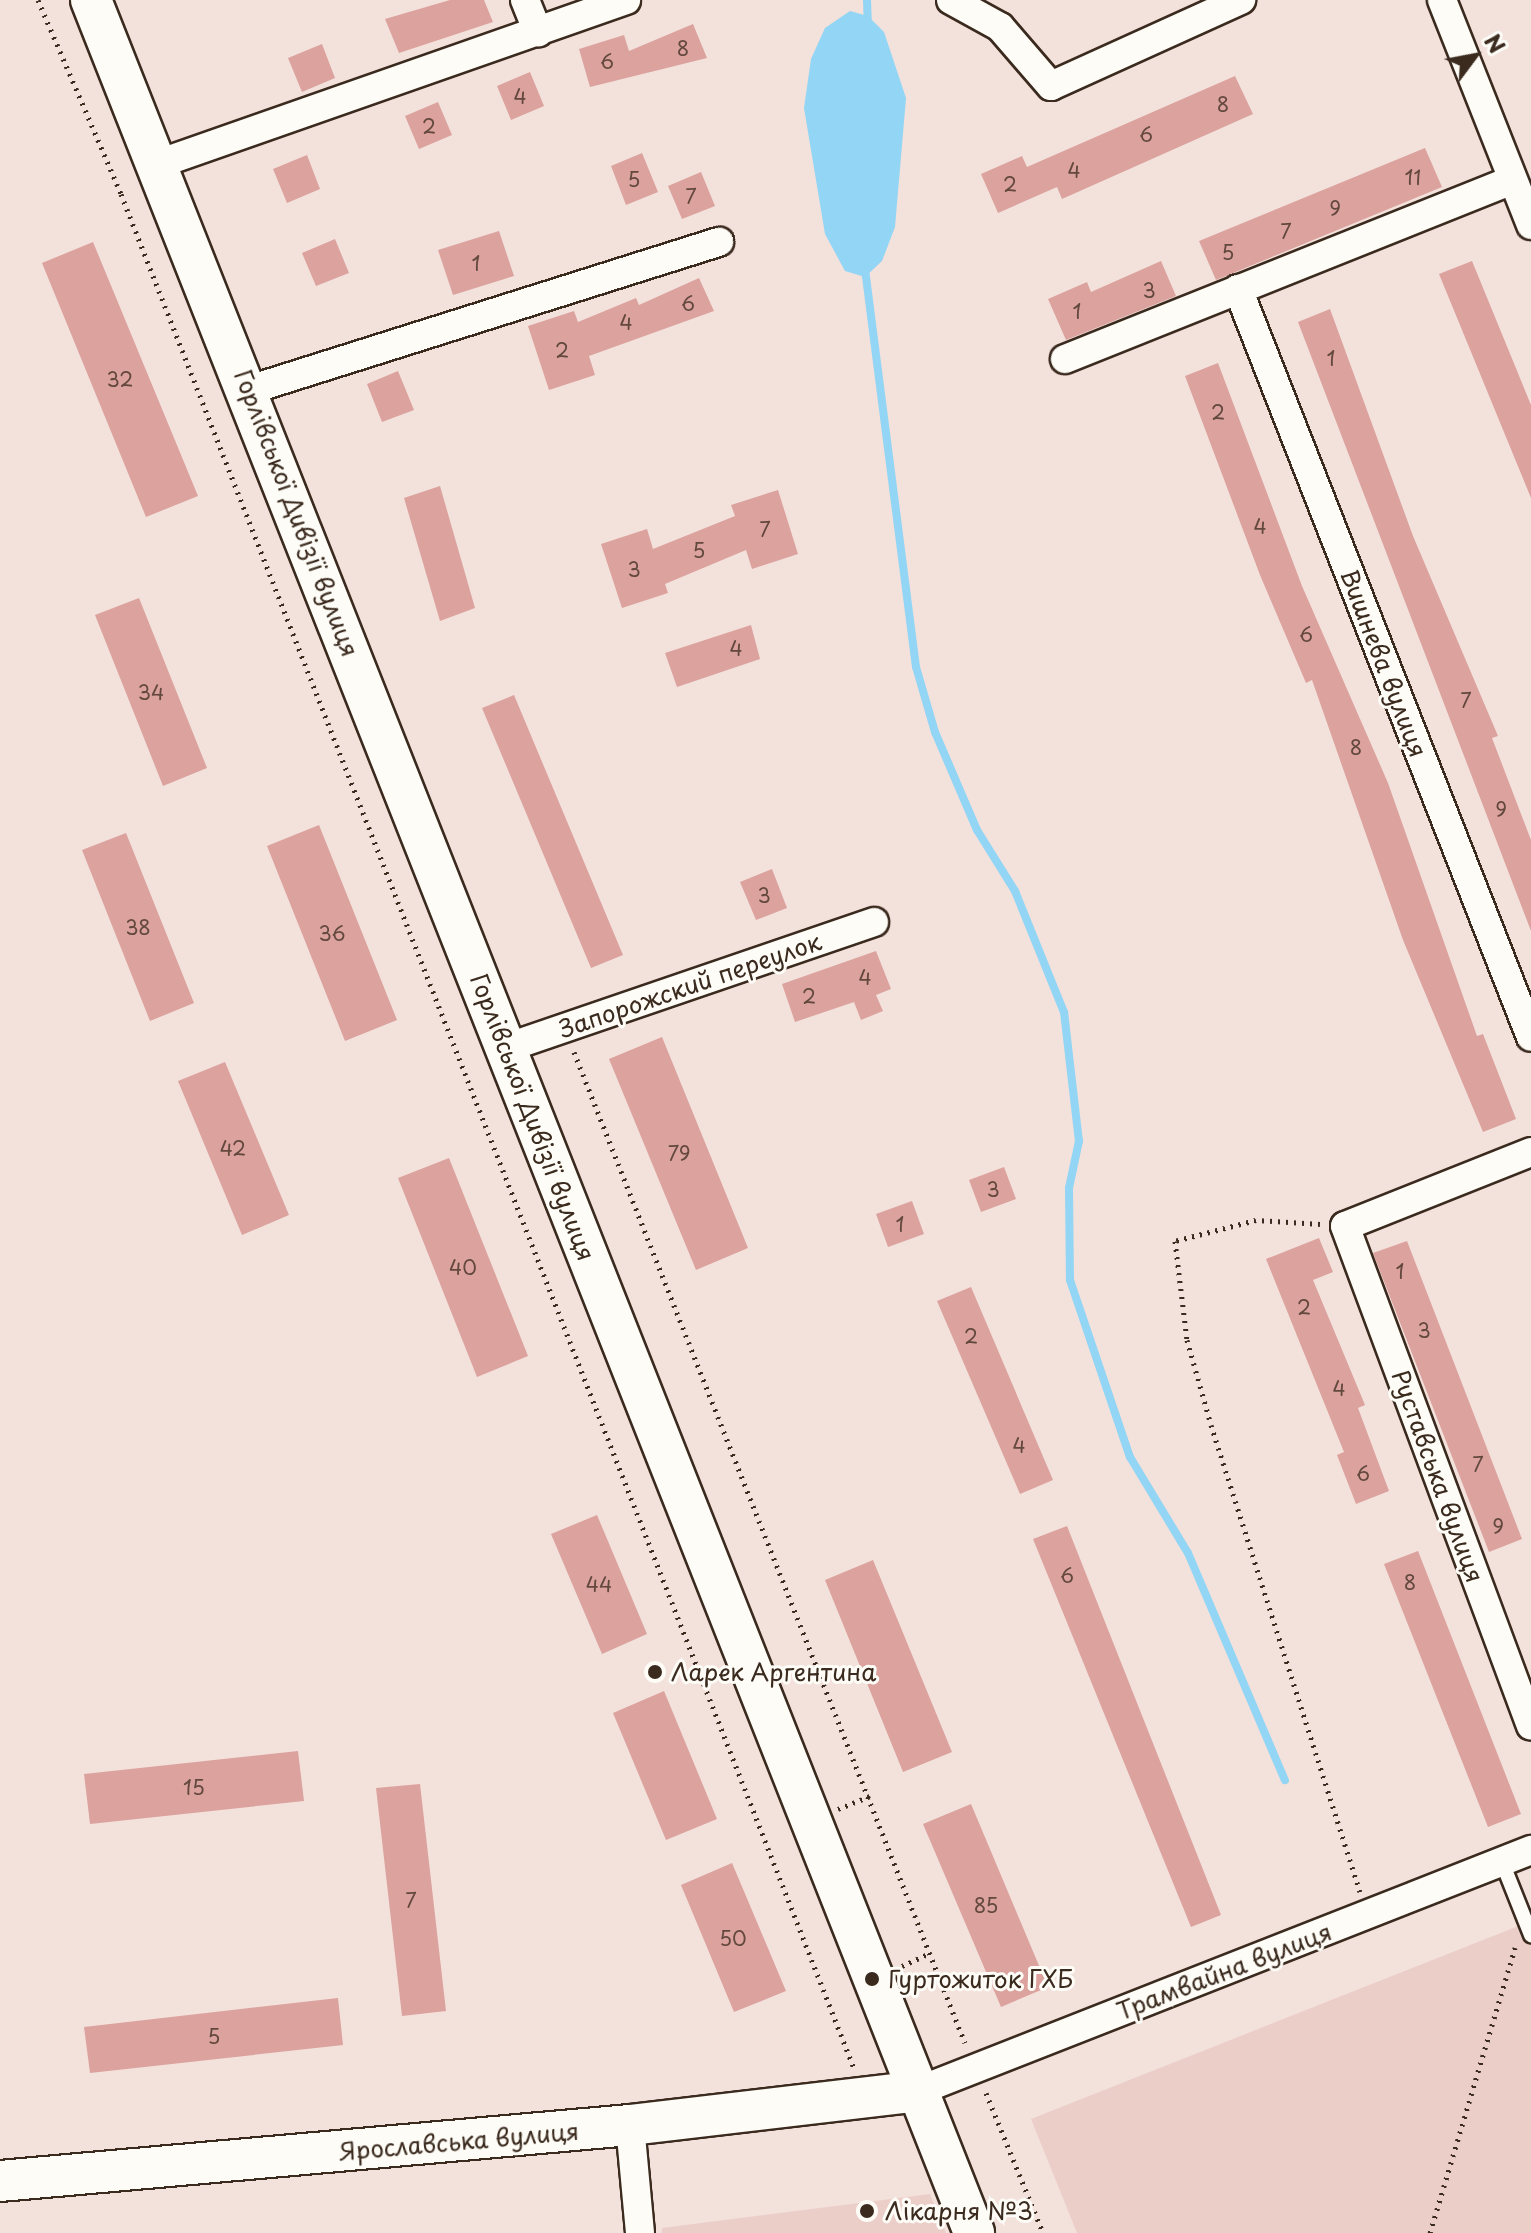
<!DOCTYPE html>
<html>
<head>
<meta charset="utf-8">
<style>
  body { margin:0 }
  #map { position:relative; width:1531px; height:2233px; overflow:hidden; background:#f3e1dc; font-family:"Playpen Sans",sans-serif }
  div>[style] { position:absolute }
  .built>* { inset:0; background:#eccec9 }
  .water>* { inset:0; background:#92d5f4 }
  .stream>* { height:8px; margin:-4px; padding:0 4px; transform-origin:4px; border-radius:4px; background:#92d5f4 }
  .building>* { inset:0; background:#dca29e }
  .path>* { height:5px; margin-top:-2.5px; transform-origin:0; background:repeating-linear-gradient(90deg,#3b2a1e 0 2px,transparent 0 8px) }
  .roads { filter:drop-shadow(2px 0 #3b2a1e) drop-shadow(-2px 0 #3b2a1e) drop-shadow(0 2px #3b2a1e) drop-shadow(0 -2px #3b2a1e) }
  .lane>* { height:14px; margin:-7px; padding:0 7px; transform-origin:7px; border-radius:7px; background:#fdfcf7 }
  .street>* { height:28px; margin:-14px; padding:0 14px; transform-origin:14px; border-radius:14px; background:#fdfcf7 }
  .secondary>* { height:40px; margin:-20px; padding:0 20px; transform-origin:20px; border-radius:20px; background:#fdfcf7 }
  .dots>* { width:22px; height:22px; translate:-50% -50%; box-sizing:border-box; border:4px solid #fdfcf7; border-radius:50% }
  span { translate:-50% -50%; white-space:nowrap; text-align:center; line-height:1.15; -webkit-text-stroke:6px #fdfcf7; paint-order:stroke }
  .number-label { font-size:20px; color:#63483e }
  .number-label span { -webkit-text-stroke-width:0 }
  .street-label { font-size:24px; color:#3b2a1e }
  .poi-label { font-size:24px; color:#3b2a1e }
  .left { translate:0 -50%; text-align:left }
  .north { position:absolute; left:1435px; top:16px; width:80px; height:80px; -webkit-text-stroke:6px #fdfcf7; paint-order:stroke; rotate:58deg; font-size:22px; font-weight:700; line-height:32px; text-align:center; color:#3b2a1e }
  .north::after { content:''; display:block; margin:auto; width:28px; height:36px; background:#3b2a1e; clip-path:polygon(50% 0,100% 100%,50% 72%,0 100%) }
</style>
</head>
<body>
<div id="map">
  <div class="built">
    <i style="clip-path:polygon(1531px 1921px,1531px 2233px,1077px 2233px,1031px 2119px)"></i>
    <i style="clip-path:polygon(930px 2194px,946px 2233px,662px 2233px,662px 2228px)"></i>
  </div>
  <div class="water">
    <i style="clip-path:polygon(850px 11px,868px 16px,884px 32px,906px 98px,895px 227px,882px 261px,865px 277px,845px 271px,825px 234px,804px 108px,811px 59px,825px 28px)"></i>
  </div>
  <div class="stream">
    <i style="left:867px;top:0;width:23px;rotate:88deg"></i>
    <i style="left:865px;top:269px;width:401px;rotate:82.7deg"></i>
    <i style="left:916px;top:667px;width:68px;rotate:73.7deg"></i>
    <i style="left:935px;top:732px;width:107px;rotate:66.8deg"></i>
    <i style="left:977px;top:830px;width:72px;rotate:58.1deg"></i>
    <i style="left:1015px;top:891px;width:131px;rotate:68deg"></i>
    <i style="left:1064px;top:1012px;width:130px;rotate:83.4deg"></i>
    <i style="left:1079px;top:1141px;width:48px;rotate:102deg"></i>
    <i style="left:1069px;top:1188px;width:92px;rotate:89.4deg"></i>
    <i style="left:1070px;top:1280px;width:187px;rotate:71.3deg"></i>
    <i style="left:1130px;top:1457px;width:112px;rotate:58.9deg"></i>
    <i style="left:1188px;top:1553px;width:247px;rotate:66.9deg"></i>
  </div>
  <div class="building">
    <i style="clip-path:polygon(450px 0,484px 0,493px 22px,399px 53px,385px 19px)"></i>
    <i style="clip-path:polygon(693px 24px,707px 58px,590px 87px,579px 49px,624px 35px,629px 51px)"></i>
    <i style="clip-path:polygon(322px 44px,335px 78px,302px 92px,288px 58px)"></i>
    <i style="clip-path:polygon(530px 72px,544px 106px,511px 120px,497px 86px)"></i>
    <i style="clip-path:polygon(1235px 76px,1253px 114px,1062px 199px,1057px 187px,998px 213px,981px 174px,1022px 156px,1027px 167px)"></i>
    <i style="clip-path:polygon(438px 102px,452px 135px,419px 149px,405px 116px)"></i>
    <i style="clip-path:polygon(1425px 148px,1442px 187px,1216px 280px,1199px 241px)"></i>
    <i style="clip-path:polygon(642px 153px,658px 192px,626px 205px,611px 166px)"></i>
    <i style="clip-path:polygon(307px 155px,320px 189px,287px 203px,273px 169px)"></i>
    <i style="clip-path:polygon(701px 172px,715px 206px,682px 219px,668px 186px)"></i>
    <i style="clip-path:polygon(499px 231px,514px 276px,453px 295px,438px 250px)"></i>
    <i style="clip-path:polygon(335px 239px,349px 273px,316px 286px,302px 253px)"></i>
    <i style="clip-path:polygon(93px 242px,198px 496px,146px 517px,42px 263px)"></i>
    <i style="clip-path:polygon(1161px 261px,1176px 296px,1066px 340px,1048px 299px,1087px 282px,1091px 292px)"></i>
    <i style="clip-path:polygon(1472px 261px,1531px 405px,1531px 498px,1439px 274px)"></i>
    <i style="clip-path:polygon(699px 278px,714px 311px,589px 356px,595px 375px,549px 390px,528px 326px,574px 311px,578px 322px,636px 298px,639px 305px)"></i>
    <i style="clip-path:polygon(1330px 309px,1413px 536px,1498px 736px,1492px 738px,1531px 840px,1531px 931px,1298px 322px)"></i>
    <i style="clip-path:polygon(1218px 363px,1302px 586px,1388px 783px,1477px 1036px,1483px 1034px,1516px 1119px,1483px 1132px,1403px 940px,1312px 680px,1306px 683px,1260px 575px,1185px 376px)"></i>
    <i style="clip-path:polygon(398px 371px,414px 410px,382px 422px,367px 384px)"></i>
    <i style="clip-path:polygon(440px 486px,475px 608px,440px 621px,404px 498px)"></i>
    <i style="clip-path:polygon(778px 490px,798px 554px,752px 569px,746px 550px,665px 584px,668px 593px,622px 608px,601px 544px,647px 529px,653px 549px,735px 516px,731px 505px)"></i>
    <i style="clip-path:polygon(139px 598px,207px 768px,163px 786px,95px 615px)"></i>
    <i style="clip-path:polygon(751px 625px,760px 659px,677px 687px,665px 653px)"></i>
    <i style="clip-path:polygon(514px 695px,623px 955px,591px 968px,482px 708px)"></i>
    <i style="clip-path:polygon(319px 825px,397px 1020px,345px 1041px,267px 846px)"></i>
    <i style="clip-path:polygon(126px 833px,194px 1003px,150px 1021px,82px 850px)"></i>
    <i style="clip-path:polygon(772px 869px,787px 908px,756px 920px,740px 882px)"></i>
    <i style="clip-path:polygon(876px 951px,891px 989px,876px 995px,883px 1011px,861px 1020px,854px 1002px,795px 1022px,782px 984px)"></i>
    <i style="clip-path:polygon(662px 1037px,748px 1248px,696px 1270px,609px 1059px)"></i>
    <i style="clip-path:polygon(225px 1062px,289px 1215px,242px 1235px,178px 1081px)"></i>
    <i style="clip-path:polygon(449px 1158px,528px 1356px,477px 1377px,398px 1178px)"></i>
    <i style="clip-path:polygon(1004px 1167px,1016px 1199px,981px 1212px,969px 1180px)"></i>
    <i style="clip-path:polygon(912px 1201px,924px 1234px,888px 1247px,876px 1214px)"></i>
    <i style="clip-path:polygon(1319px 1238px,1333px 1272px,1313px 1280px,1365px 1405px,1358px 1408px,1389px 1491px,1356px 1504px,1337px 1455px,1344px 1452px,1266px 1259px)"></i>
    <i style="clip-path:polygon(1407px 1241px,1522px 1539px,1489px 1552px,1373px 1253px)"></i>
    <i style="clip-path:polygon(971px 1287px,1053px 1480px,1020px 1494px,937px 1301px)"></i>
    <i style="clip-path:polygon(597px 1515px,647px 1634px,602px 1654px,551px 1534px)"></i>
    <i style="clip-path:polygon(1067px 1526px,1221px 1915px,1191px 1927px,1033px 1539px)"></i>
    <i style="clip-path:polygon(1418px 1551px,1521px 1814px,1488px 1827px,1384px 1564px)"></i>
    <i style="clip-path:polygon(873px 1560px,952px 1752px,903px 1772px,825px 1580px)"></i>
    <i style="clip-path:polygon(664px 1691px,717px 1819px,666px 1840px,613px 1713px)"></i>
    <i style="clip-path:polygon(298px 1751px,304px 1801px,90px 1824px,84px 1774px)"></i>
    <i style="clip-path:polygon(420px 1784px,446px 2011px,402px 2016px,376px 1788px)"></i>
    <i style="clip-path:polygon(971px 1804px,1048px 1987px,1001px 2007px,923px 1824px)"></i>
    <i style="clip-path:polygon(732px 1863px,786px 1991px,734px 2012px,681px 1885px)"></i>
    <i style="clip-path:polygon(338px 1998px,343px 2045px,90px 2073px,84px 2027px)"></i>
  </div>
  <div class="path">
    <i style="left:38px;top:0;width:211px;rotate:66.8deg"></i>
    <i style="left:121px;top:194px;width:2012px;rotate:68.64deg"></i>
    <i style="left:574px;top:1052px;width:1065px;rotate:68.47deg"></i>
    <i style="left:1320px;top:1224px;width:64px;rotate:-176.4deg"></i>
    <i style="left:1256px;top:1220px;width:84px;rotate:165.5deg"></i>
    <i style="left:1175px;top:1241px;width:100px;rotate:83.1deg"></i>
    <i style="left:1187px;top:1340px;width:88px;rotate:74.2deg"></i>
    <i style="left:1211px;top:1425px;width:490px;rotate:72.3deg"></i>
    <i style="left:838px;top:1809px;width:35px;rotate:-22deg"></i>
    <i style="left:902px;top:1966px;width:31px;rotate:-25deg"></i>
    <i style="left:986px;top:2093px;width:151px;rotate:67.8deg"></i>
    <i style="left:1430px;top:2233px;width:298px;rotate:-73.4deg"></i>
  </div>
  <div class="roads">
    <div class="lane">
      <i style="left:1502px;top:1862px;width:79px;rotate:68.3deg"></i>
    </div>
    <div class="street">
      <i style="left:525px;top:0;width:35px;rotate:68deg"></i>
      <i style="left:951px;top:0;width:56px;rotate:28.9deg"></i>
      <i style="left:1000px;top:27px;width:78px;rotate:49.2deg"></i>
      <i style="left:1051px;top:86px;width:209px;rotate:-24.4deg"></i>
      <i style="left:1442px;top:0;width:242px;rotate:68.4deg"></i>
      <i style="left:158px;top:164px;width:496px;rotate:-19.3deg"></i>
      <i style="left:1238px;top:289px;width:803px;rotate:68.61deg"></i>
      <i style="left:1065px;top:359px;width:482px;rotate:-21.8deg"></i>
      <i style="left:249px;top:390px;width:493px;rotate:-17.5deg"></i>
      <i style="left:506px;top:1048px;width:389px;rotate:-18.9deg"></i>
      <i style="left:1531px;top:1152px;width:200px;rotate:158.3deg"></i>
      <i style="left:1345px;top:1226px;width:533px;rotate:69.59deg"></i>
      <i style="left:918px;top:2091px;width:659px;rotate:-21.46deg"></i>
      <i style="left:630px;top:2125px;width:108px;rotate:84.7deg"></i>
    </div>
    <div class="secondary">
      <i style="left:91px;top:0;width:2401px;rotate:68.42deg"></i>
      <i style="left:0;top:2181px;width:632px;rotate:-5.08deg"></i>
      <i style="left:630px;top:2125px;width:290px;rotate:-6.7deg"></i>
    </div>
  </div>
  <div class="dots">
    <i style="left:655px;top:1672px;background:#3b2a1e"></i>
    <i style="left:872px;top:1979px;background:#3b2a1e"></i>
    <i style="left:867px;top:2211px;background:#3b2a1e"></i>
  </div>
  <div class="number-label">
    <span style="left:683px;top:48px">8</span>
    <span style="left:607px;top:61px">6</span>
    <span style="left:520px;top:96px">4</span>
    <span style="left:1223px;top:104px">8</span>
    <span style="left:429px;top:126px">2</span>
    <span style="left:1146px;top:134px">6</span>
    <span style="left:1074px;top:170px">4</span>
    <span style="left:1413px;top:177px">11</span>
    <span style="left:634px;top:179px">5</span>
    <span style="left:1010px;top:184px">2</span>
    <span style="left:691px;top:196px">7</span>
    <span style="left:1335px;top:208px">9</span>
    <span style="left:1286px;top:231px">7</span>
    <span style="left:1228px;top:252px">5</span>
    <span style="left:476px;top:263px">1</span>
    <span style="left:1149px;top:290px">3</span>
    <span style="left:688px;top:303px">6</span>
    <span style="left:1077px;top:311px">1</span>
    <span style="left:626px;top:322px">4</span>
    <span style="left:562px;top:350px">2</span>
    <span style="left:1331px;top:358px">1</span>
    <span style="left:120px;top:379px">32</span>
    <span style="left:1218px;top:412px">2</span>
    <span style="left:1260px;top:526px">4</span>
    <span style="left:765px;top:529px">7</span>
    <span style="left:699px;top:550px">5</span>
    <span style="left:634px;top:569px">3</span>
    <span style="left:1306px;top:634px">6</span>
    <span style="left:736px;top:648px">4</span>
    <span style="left:151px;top:692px">34</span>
    <span style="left:1466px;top:700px">7</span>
    <span style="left:1356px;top:747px">8</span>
    <span style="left:1501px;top:809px">9</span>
    <span style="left:764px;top:895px">3</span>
    <span style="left:138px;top:927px">38</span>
    <span style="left:332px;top:933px">36</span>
    <span style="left:865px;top:977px">4</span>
    <span style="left:809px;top:996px">2</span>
    <span style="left:233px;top:1148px">42</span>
    <span style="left:679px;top:1153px">79</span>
    <span style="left:993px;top:1189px">3</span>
    <span style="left:900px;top:1224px">1</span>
    <span style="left:463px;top:1267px">40</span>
    <span style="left:1400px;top:1271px">1</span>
    <span style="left:1304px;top:1307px">2</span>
    <span style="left:1424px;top:1330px">3</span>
    <span style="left:971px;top:1336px">2</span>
    <span style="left:1339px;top:1388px">4</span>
    <span style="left:1019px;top:1445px">4</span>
    <span style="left:1478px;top:1464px">7</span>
    <span style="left:1363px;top:1473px">6</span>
    <span style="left:1498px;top:1526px">9</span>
    <span style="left:1067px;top:1575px">6</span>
    <span style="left:1410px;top:1582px">8</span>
    <span style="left:599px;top:1584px">44</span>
    <span style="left:194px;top:1787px">15</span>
    <span style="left:411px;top:1900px">7</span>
    <span style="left:986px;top:1905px">85</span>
    <span style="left:733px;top:1938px">50</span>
    <span style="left:214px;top:2036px">5</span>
  </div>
  <div class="street-label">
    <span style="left:297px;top:513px;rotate:69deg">Горлівської Дивізії вулиця</span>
    <span style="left:1384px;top:663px;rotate:69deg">Вишнева вулиця</span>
    <span style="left:690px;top:985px;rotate:-19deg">Запорожский переулок</span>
    <span style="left:533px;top:1117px;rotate:69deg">Горлівської Дивізії вулиця</span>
    <span style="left:1438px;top:1476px;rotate:70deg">Руставська вулиця</span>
    <span style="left:1224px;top:1971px;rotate:-21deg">Трамвайна вулиця</span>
    <span style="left:459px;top:2141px;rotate:-5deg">Ярославська вулиця</span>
  </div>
  <div class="poi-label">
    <span class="left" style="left:671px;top:1672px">Ларек Аргентина</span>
    <span class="left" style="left:888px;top:1979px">Гуртожиток ГХБ</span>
    <span class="left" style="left:885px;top:2211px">Лікарня №3</span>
  </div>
  <div class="north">N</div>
</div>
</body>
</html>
